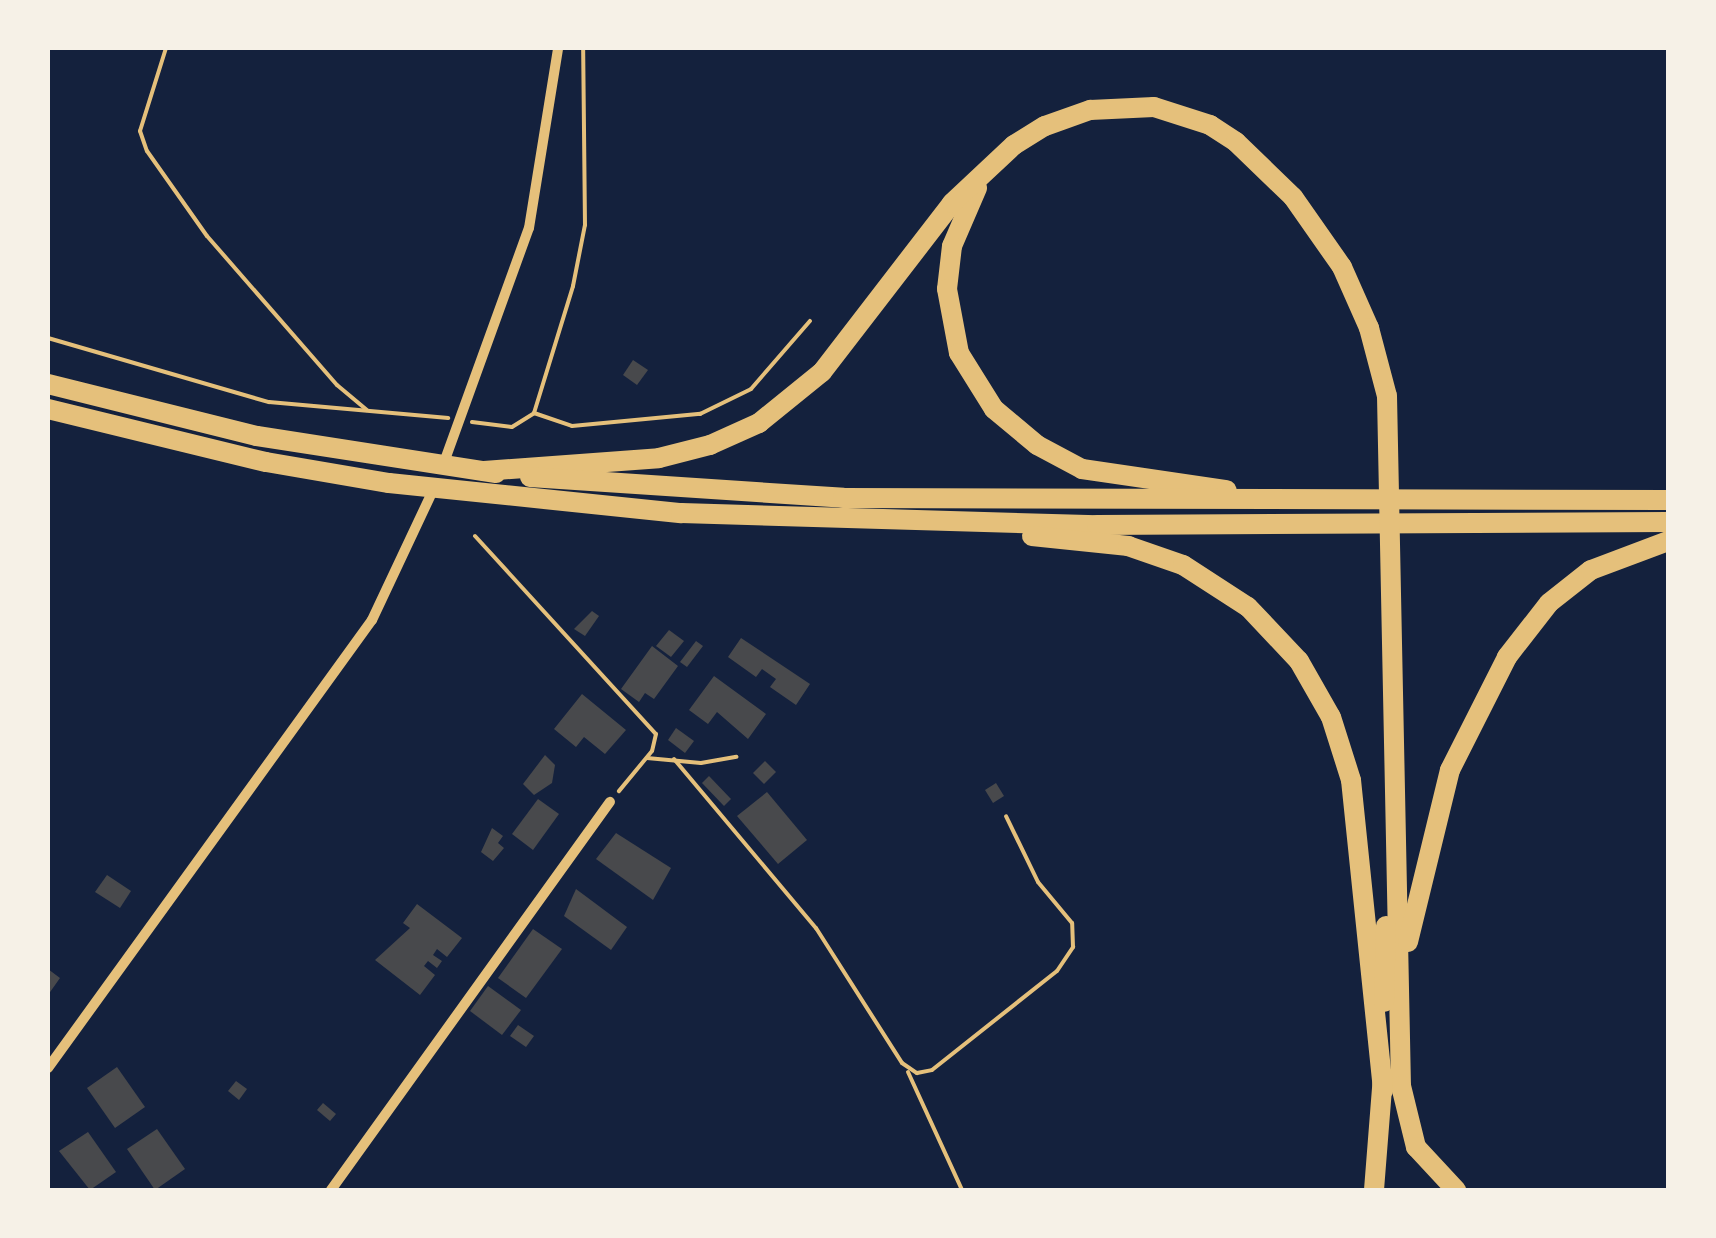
<!DOCTYPE html>
<html>
<head>
<meta charset="utf-8">
<style>
  body { margin:0 }
  #map { position:relative; width:1716px; height:1238px; overflow:hidden; background:#14213d; font-family:Manrope,sans-serif }
  div>[style] { position:absolute }
  .building>* { inset:0; background:#48494c }
  .path>* { height:4px; margin:-2px; padding:0 2px; transform-origin:2px; border-radius:2px; background:#e5c07b }
  .minor>* { height:10px; margin:-5px; padding:0 5px; transform-origin:5px; border-radius:5px; background:#e5c07b }
  .trunk>* { height:20px; margin:-10px; padding:0 10px; transform-origin:10px; border-radius:10px; background:#e5c07b }
  span { translate:-50% -50%; white-space:nowrap; text-align:center; line-height:1.15; -webkit-text-stroke:10px #f6f1e7; paint-order:stroke }
  .frame { position:absolute; inset:0; border:50px solid #f6f1e7; pointer-events:none }
</style>
</head>
<body>
<div id="map">
  <div class="building">
    <i style="clip-path:polygon(633px 360px,648px 370px,637px 385px,623px 375px)"></i>
    <i style="clip-path:polygon(592px 611px,599px 616px,585px 636px,574px 629px)"></i>
    <i style="clip-path:polygon(669px 630px,684px 641px,671px 657px,656px 646px)"></i>
    <i style="clip-path:polygon(741px 638px,810px 684px,796px 705px,770px 687px,776px 679px,762px 669px,756px 677px,728px 657px)"></i>
    <i style="clip-path:polygon(696px 641px,703px 646px,687px 667px,680px 662px)"></i>
    <i style="clip-path:polygon(652px 646px,678px 666px,654px 699px,645px 693px,639px 702px,621px 689px)"></i>
    <i style="clip-path:polygon(714px 676px,766px 714px,748px 739px,717px 712px,708px 724px,689px 710px)"></i>
    <i style="clip-path:polygon(582px 694px,626px 730px,605px 754px,584px 737px,576px 747px,554px 729px)"></i>
    <i style="clip-path:polygon(676px 728px,694px 741px,685px 753px,668px 740px)"></i>
    <i style="clip-path:polygon(545px 755px,555px 765px,552px 783px,534px 795px,523px 784px)"></i>
    <i style="clip-path:polygon(765px 761px,776px 772px,764px 784px,753px 773px)"></i>
    <i style="clip-path:polygon(709px 776px,731px 799px,724px 806px,702px 783px)"></i>
    <i style="clip-path:polygon(996px 783px,1004px 796px,993px 803px,985px 790px)"></i>
    <i style="clip-path:polygon(767px 792px,807px 840px,778px 864px,737px 816px)"></i>
    <i style="clip-path:polygon(538px 799px,559px 814px,533px 850px,512px 834px)"></i>
    <i style="clip-path:polygon(492px 828px,503px 836px,498px 843px,504px 848px,493px 861px,481px 852px)"></i>
    <i style="clip-path:polygon(616px 833px,671px 868px,653px 900px,596px 859px)"></i>
    <i style="clip-path:polygon(107px 875px,131px 891px,120px 908px,95px 892px)"></i>
    <i style="clip-path:polygon(576px 889px,627px 927px,611px 950px,564px 916px)"></i>
    <i style="clip-path:polygon(417px 904px,462px 938px,447px 957px,437px 949px,433px 955px,442px 961px,437px 968px,428px 961px,424px 966px,435px 975px,420px 995px,375px 960px,410px 928px,403px 923px)"></i>
    <i style="clip-path:polygon(533px 929px,562px 949px,526px 998px,498px 978px)"></i>
    <i style="clip-path:polygon(48px 959px,48px 969px,60px 978px,48px 995px)"></i>
    <i style="clip-path:polygon(488px 986px,521px 1010px,502px 1035px,470px 1011px)"></i>
    <i style="clip-path:polygon(518px 1025px,534px 1036px,526px 1047px,510px 1036px)"></i>
    <i style="clip-path:polygon(117px 1067px,145px 1107px,115px 1128px,87px 1088px)"></i>
    <i style="clip-path:polygon(236px 1081px,247px 1089px,239px 1100px,228px 1091px)"></i>
    <i style="clip-path:polygon(323px 1103px,336px 1114px,330px 1121px,317px 1110px)"></i>
    <i style="clip-path:polygon(157px 1129px,185px 1169px,155px 1190px,127px 1149px)"></i>
    <i style="clip-path:polygon(88px 1132px,116px 1172px,90px 1190px,59px 1151px)"></i>
  </div>
  <div class="path">
    <i style="left:166px;top:48px;width:87px;rotate:107.4deg"></i>
    <i style="left:140px;top:131px;width:21px;rotate:71deg"></i>
    <i style="left:147px;top:151px;width:104px;rotate:54.8deg"></i>
    <i style="left:207px;top:236px;width:198px;rotate:48.9deg"></i>
    <i style="left:337px;top:385px;width:39px;rotate:40deg"></i>
    <i style="left:48px;top:338px;width:230px;rotate:16.2deg"></i>
    <i style="left:269px;top:402px;width:180px;rotate:5.1deg"></i>
    <i style="left:534px;top:413px;width:40px;rotate:18.9deg"></i>
    <i style="left:572px;top:426px;width:129px;rotate:-5.4deg"></i>
    <i style="left:700px;top:414px;width:57px;rotate:-26.1deg"></i>
    <i style="left:751px;top:389px;width:90px;rotate:-49.1deg"></i>
    <i style="left:472px;top:422px;width:40px;rotate:7.1deg"></i>
    <i style="left:512px;top:427px;width:26px;rotate:-32deg"></i>
    <i style="left:534px;top:413px;width:133px;rotate:-72.9deg"></i>
    <i style="left:573px;top:286px;width:62px;rotate:-78.9deg"></i>
    <i style="left:585px;top:225px;width:177px;rotate:-90.6deg"></i>
    <i style="left:475px;top:536px;width:268px;rotate:47.6deg"></i>
    <i style="left:656px;top:734px;width:17px;rotate:103deg"></i>
    <i style="left:652px;top:751px;width:52px;rotate:129.5deg"></i>
    <i style="left:647px;top:758px;width:54px;rotate:5.3deg"></i>
    <i style="left:701px;top:763px;width:36px;rotate:-10deg"></i>
    <i style="left:674px;top:759px;width:221px;rotate:50deg"></i>
    <i style="left:816px;top:928px;width:160px;rotate:57.5deg"></i>
    <i style="left:902px;top:1063px;width:18px;rotate:34deg"></i>
    <i style="left:917px;top:1073px;width:15px;rotate:-11deg"></i>
    <i style="left:932px;top:1070px;width:159px;rotate:-38.4deg"></i>
    <i style="left:1057px;top:971px;width:29px;rotate:-56deg"></i>
    <i style="left:1073px;top:947px;width:24px;rotate:-92deg"></i>
    <i style="left:1072px;top:923px;width:53px;rotate:-129.7deg"></i>
    <i style="left:1038px;top:882px;width:73px;rotate:-115.9deg"></i>
    <i style="left:908px;top:1072px;width:130px;rotate:65.4deg"></i>
  </div>
  <div class="minor">
    <i style="left:442px;top:468px;width:255px;rotate:-70.1deg"></i>
    <i style="left:529px;top:228px;width:182px;rotate:-80.8deg"></i>
    <i style="left:48px;top:1068px;width:553px;rotate:-54.13deg"></i>
    <i style="left:372px;top:620px;width:146px;rotate:-64.8deg"></i>
    <i style="left:331px;top:1190px;width:478px;rotate:-54.3deg"></i>
  </div>
  <div class="trunk">
    <i style="left:977px;top:188px;width:63px;rotate:113.3deg"></i>
    <i style="left:952px;top:246px;width:43px;rotate:96.6deg"></i>
    <i style="left:947px;top:289px;width:65px;rotate:79.4deg"></i>
    <i style="left:959px;top:353px;width:66px;rotate:58deg"></i>
    <i style="left:994px;top:409px;width:56px;rotate:39.9deg"></i>
    <i style="left:1037px;top:445px;width:51px;rotate:28.1deg"></i>
    <i style="left:1082px;top:469px;width:146px;rotate:8.3deg"></i>
    <i style="left:48px;top:384px;width:215px;rotate:14deg"></i>
    <i style="left:257px;top:436px;width:242px;rotate:8.8deg"></i>
    <i style="left:48px;top:409px;width:224px;rotate:13.7deg"></i>
    <i style="left:266px;top:462px;width:125px;rotate:9.7deg"></i>
    <i style="left:389px;top:483px;width:294px;rotate:5.9deg"></i>
    <i style="left:681px;top:513px;width:416px;rotate:1.7deg"></i>
    <i style="left:1097px;top:525px;width:571px;rotate:-0.3deg"></i>
    <i style="left:484px;top:471px;width:175px;rotate:-4.2deg"></i>
    <i style="left:659px;top:458px;width:53px;rotate:-14.3deg"></i>
    <i style="left:710px;top:445px;width:54px;rotate:-24.2deg"></i>
    <i style="left:759px;top:423px;width:81px;rotate:-39deg"></i>
    <i style="left:822px;top:372px;width:213px;rotate:-52.4deg"></i>
    <i style="left:952px;top:203px;width:85px;rotate:-43.1deg"></i>
    <i style="left:1014px;top:145px;width:36px;rotate:-32deg"></i>
    <i style="left:1045px;top:126px;width:48px;rotate:-19.6deg"></i>
    <i style="left:1090px;top:110px;width:64px;rotate:-2.7deg"></i>
    <i style="left:1154px;top:107px;width:59px;rotate:17.8deg"></i>
    <i style="left:1210px;top:125px;width:31px;rotate:33deg"></i>
    <i style="left:1236px;top:142px;width:79px;rotate:44deg"></i>
    <i style="left:1293px;top:197px;width:85px;rotate:55deg"></i>
    <i style="left:1342px;top:267px;width:67px;rotate:66.1deg"></i>
    <i style="left:1369px;top:328px;width:70px;rotate:75.2deg"></i>
    <i style="left:1387px;top:396px;width:690px;rotate:88.84deg"></i>
    <i style="left:1401px;top:1086px;width:63px;rotate:76.2deg"></i>
    <i style="left:1416px;top:1147px;width:59px;rotate:47.1deg"></i>
    <i style="left:530px;top:477px;width:314px;rotate:3.8deg"></i>
    <i style="left:843px;top:498px;width:825px;rotate:0.14deg"></i>
    <i style="left:1032px;top:536px;width:97px;rotate:5.9deg"></i>
    <i style="left:1128px;top:546px;width:58px;rotate:19.1deg"></i>
    <i style="left:1183px;top:565px;width:77px;rotate:32.9deg"></i>
    <i style="left:1248px;top:607px;width:74px;rotate:46.6deg"></i>
    <i style="left:1299px;top:661px;width:64px;rotate:60.3deg"></i>
    <i style="left:1331px;top:717px;width:66px;rotate:72.4deg"></i>
    <i style="left:1351px;top:780px;width:312px;rotate:84.1deg"></i>
    <i style="left:1408px;top:942px;width:177px;rotate:-76.3deg"></i>
    <i style="left:1450px;top:770px;width:127px;rotate:-63.2deg"></i>
    <i style="left:1507px;top:657px;width:68px;rotate:-52.1deg"></i>
    <i style="left:1549px;top:603px;width:53px;rotate:-38.2deg"></i>
    <i style="left:1591px;top:570px;width:82px;rotate:-20.6deg"></i>
    <i style="left:1384px;top:1002px;width:76px;rotate:-88.5deg"></i>
    <i style="left:1374px;top:1190px;width:114px;rotate:-85.5deg"></i>
  </div>
  <div class="frame"></div>
</div>
</body>
</html>
